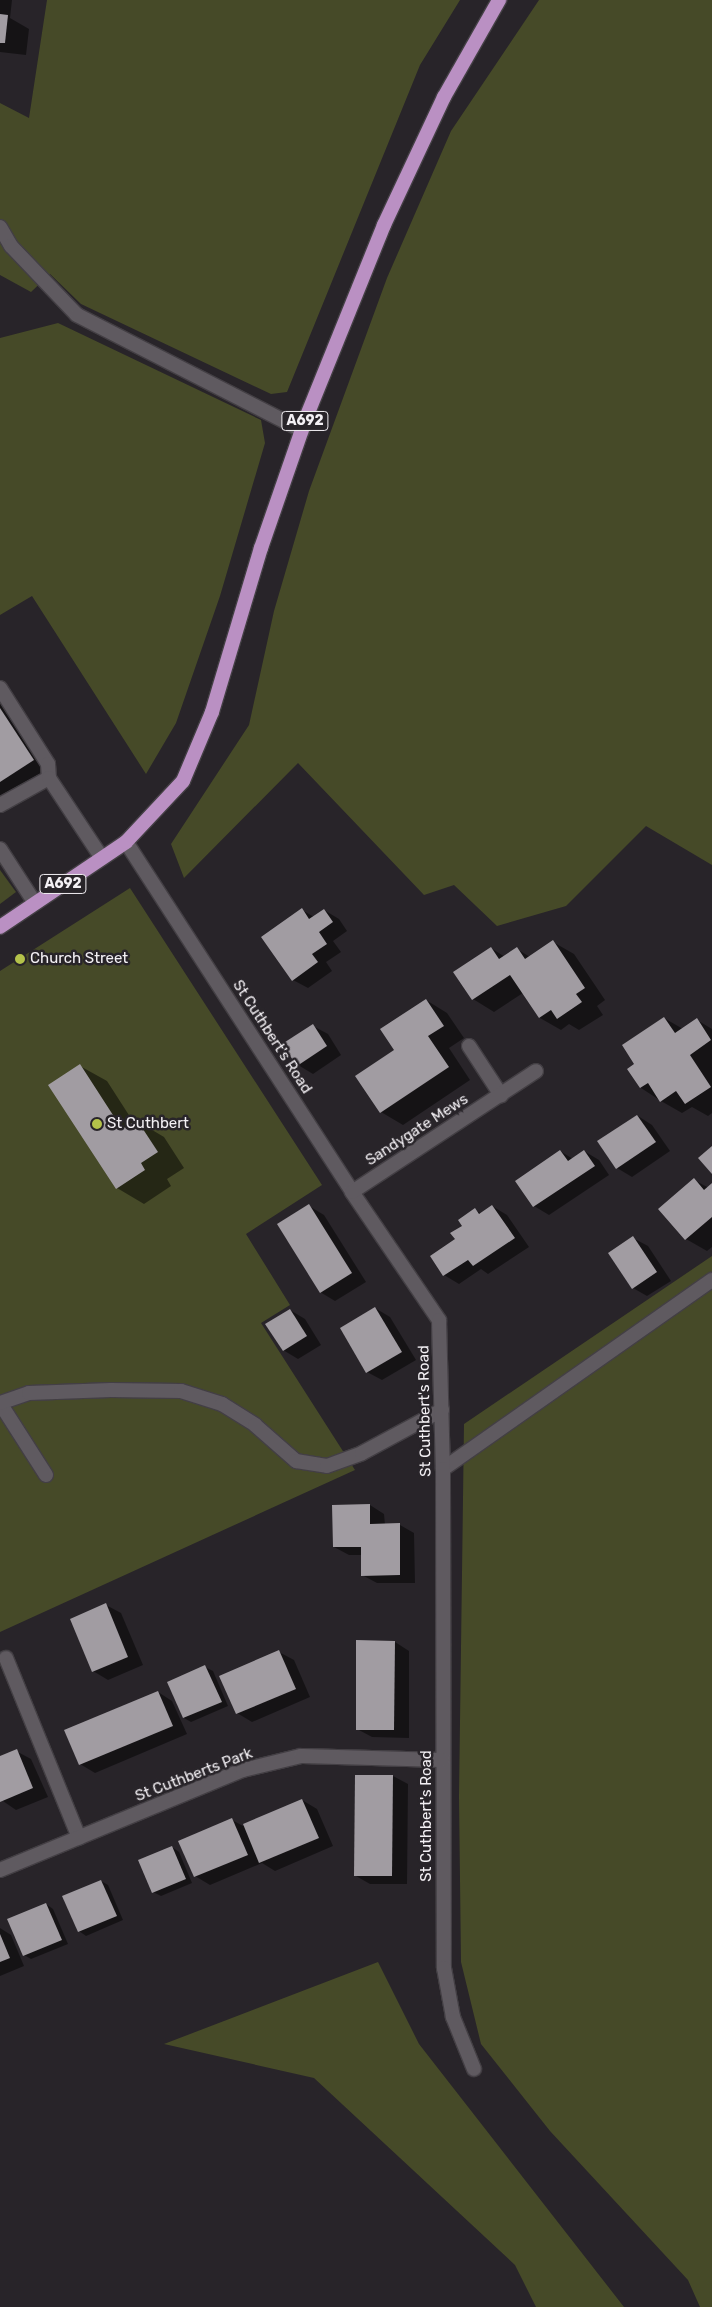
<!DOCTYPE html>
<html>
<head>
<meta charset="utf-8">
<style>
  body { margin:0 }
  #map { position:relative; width:712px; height:2307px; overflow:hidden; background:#282429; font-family:Rubik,sans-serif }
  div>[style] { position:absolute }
  .green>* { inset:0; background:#464a28 }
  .shadow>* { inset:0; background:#0007 }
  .building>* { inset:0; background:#a19ca2 }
  .roads { filter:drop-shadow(1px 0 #433f44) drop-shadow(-1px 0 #433f44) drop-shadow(0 1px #433f44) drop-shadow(0 -1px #433f44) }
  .service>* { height:14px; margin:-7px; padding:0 7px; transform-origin:7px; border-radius:7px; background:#5f5a60 }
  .minor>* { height:14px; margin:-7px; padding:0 7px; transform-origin:7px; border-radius:7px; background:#5f5a60 }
  .trunk>* { height:14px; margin:-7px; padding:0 7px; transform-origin:7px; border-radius:7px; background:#ba90c3 }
  .dots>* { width:14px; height:14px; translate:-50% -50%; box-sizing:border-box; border:2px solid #282429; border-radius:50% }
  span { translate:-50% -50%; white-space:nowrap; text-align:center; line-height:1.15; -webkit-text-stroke:5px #282429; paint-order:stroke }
  .shield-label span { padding:1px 4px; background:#282429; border:1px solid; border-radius:4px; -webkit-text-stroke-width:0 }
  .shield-label { font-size:14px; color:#f3f0f4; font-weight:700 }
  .poi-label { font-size:15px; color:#f3f0f4 }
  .left { translate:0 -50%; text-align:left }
  .street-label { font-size:15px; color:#f3f0f4 }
</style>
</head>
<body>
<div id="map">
  <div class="green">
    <i style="clip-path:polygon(47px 0,460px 0,420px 65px,287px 392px,271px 394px,81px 304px,50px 274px,31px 292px,0 275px,0 103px,29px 118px)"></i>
    <i style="clip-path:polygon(539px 0,712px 0,712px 865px,646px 826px,566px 906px,497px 926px,454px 885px,424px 895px,298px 763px,184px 878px,171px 844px,249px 725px,274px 611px,309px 491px,387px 278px,451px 131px)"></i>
    <i style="clip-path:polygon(58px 323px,261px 420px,265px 443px,220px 596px,176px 723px,146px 774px,32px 596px,0 615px,0 338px)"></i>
    <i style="clip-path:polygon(0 870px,16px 892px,0 904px)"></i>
    <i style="clip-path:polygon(130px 888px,322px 1185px,246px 1234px,290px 1305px,261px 1323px,355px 1470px,0 1632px,0 971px)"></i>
    <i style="clip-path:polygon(712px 1256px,712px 2307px,700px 2307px,688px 2280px,550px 2131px,481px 2044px,461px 1962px,459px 1797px,464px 1424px)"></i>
    <i style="clip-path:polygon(378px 1962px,419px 2044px,624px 2307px,536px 2307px,515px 2265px,314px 2078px,164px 2044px)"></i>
  </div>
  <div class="shadow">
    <i style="clip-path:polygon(0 0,12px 0,10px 18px,29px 29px,26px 55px,0 52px)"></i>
    <i style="clip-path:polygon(0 688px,54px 773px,0 807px)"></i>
    <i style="clip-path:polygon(302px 910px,314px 917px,324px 910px,339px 919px,347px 931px,333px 941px,341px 952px,326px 962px,332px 971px,308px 988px,293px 980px)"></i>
    <i style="clip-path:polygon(553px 942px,574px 954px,605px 1000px,597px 1006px,603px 1015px,579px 1030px,569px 1024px,561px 1030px,540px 1018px,523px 993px,494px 1012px,473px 999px,491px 948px,505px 957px,517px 949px,530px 957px)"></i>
    <i style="clip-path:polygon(426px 1000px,447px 1013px,464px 1038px,449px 1048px,470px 1080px,403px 1125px,381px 1112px,357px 1076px,396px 1050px)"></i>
    <i style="clip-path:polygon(664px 1018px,683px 1029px,697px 1020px,712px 1029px,712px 1113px,708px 1116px,692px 1107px,682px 1113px,661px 1101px,641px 1088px,628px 1069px,636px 1064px)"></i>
    <i style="clip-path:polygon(313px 1026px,328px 1034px,341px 1055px,313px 1074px,298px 1065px)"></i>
    <i style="clip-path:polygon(80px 1066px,107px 1081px,134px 1123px,137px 1121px,164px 1137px,184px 1168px,167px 1179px,171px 1186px,144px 1204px,117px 1188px)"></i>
    <i style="clip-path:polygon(638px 1116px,652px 1125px,670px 1151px,632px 1177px,617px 1168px)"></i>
    <i style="clip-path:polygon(560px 1151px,573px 1159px,584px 1151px,599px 1160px,609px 1175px,549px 1215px,534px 1206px,517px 1181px)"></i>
    <i style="clip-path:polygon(694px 1180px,709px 1188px,712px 1185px,712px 1247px,707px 1251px,686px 1239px)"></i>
    <i style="clip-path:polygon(309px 1206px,324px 1215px,366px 1282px,335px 1301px,320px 1292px)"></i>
    <i style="clip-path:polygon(492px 1206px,507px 1215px,529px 1247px,488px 1274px,481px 1269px,459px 1284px,444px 1275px,457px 1240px,475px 1210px,482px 1214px)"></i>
    <i style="clip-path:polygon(633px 1238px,648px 1246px,671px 1281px,647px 1296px,633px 1288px)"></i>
    <i style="clip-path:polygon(375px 1308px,390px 1317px,416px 1360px,382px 1380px,367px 1372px)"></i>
    <i style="clip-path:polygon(290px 1310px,305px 1319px,321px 1345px,298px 1359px,283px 1350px)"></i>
    <i style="clip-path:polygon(370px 1505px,384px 1514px,385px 1525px,400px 1525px,414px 1533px,415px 1583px,377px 1583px,362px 1575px,362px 1555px,349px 1555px,334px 1547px)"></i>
    <i style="clip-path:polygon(106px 1605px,121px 1613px,143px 1665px,108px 1680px,93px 1671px)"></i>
    <i style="clip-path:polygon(395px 1642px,409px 1651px,409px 1738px,372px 1737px,357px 1729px)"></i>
    <i style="clip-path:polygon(279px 1652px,294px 1660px,310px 1697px,252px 1722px,237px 1713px)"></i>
    <i style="clip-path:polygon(205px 1667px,213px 1671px,228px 1706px,191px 1722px,184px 1718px)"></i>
    <i style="clip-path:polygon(158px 1692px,172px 1701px,187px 1734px,95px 1773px,80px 1764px)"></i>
    <i style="clip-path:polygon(16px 1751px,31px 1759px,48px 1797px,16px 1810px,0 1799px,0 1757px)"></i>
    <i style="clip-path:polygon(393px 1776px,408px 1784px,407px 1884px,370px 1884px,356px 1876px)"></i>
    <i style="clip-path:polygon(302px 1800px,317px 1809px,333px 1846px,275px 1871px,262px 1863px,210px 1885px,195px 1876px,232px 1820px,243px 1826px)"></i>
    <i style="clip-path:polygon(172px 1847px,179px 1852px,192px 1883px,161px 1896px,153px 1892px)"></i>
    <i style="clip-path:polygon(101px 1881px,108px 1885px,123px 1920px,86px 1936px,79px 1931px)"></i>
    <i style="clip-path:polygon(46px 1904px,53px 1909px,68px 1944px,31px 1959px,24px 1955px)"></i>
    <i style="clip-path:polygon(0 1928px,11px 1935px,24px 1966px,0 1976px)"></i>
  </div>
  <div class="building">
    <i style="clip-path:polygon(0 14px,8px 15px,5px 43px,0 43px)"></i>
    <i style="clip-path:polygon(0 708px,34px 760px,0 782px)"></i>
    <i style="clip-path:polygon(302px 908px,309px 919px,324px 909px,333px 922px,319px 932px,327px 944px,312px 954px,318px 962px,292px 981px,261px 937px)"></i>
    <i style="clip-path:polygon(553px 940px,585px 988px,576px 994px,582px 1002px,557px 1019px,551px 1010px,539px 1018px,510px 975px,472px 1000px,453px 972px,491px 947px,499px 959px,517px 947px,525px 959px)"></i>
    <i style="clip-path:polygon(426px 999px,444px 1026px,428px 1036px,449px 1067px,380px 1113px,355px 1076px,394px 1050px,380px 1029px)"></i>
    <i style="clip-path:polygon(664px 1017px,675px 1033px,697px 1018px,711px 1040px,690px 1055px,711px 1087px,685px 1104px,676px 1091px,660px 1102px,648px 1083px,640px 1088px,627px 1069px,634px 1064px,622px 1045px)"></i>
    <i style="clip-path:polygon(313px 1024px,327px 1046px,297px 1066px,282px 1044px)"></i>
    <i style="clip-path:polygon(80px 1064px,122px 1129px,137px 1120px,158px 1152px,141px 1163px,145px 1170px,116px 1189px,48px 1085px)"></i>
    <i style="clip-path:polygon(637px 1115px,656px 1142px,616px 1169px,597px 1141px)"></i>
    <i style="clip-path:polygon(712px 1146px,712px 1174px,698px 1158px)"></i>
    <i style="clip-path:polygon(560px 1150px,568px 1161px,584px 1150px,595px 1166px,533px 1207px,515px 1181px)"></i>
    <i style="clip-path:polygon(694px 1178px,704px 1190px,712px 1183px,712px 1217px,685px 1240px,658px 1209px)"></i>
    <i style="clip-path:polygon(309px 1204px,352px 1273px,320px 1293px,277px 1224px)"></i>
    <i style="clip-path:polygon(492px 1205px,515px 1238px,473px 1266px,468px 1260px,443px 1276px,430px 1256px,455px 1239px,450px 1233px,462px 1226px,458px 1220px,475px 1208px,479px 1214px)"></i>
    <i style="clip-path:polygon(633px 1236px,657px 1272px,632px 1289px,608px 1253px)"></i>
    <i style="clip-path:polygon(375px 1307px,402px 1352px,366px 1373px,340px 1328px)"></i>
    <i style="clip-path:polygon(290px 1309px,307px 1336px,283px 1351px,265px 1324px)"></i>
    <i style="clip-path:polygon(370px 1504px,370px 1524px,400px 1523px,400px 1575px,361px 1576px,361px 1547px,333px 1547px,332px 1505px)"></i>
    <i style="clip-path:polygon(106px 1603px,128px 1657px,92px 1672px,70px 1619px)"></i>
    <i style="clip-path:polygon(356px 1640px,395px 1641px,394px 1730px,356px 1730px)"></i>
    <i style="clip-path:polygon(279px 1650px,296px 1689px,236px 1714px,219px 1676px)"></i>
    <i style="clip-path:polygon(205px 1665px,222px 1702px,183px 1718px,167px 1682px)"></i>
    <i style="clip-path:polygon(158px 1691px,173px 1726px,79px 1765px,64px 1730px)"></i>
    <i style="clip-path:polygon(17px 1749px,33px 1788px,0 1802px,0 1756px)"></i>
    <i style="clip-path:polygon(355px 1775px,393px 1775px,392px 1876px,354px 1876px)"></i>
    <i style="clip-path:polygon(302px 1799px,319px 1838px,259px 1863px,243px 1824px)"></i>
    <i style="clip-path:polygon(232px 1818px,248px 1855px,194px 1877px,178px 1841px)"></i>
    <i style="clip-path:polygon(172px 1846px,186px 1879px,152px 1893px,138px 1860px)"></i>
    <i style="clip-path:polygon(101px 1880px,117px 1916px,78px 1932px,62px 1896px)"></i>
    <i style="clip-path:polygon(46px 1903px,62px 1940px,23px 1956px,7px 1919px)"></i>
    <i style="clip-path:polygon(0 1934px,10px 1958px,0 1962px)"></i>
  </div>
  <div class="roads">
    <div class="service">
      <i style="left:0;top:227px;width:22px;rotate:60deg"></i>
      <i style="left:11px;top:246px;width:95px;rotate:46.3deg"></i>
      <i style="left:77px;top:315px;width:253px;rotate:27.1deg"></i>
      <i style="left:0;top:688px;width:90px;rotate:57.7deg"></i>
      <i style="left:48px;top:764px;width:14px;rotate:86deg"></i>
      <i style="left:0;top:805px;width:56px;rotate:-28.9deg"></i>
      <i style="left:49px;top:778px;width:96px;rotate:56.5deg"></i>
      <i style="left:0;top:849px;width:64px;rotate:57.1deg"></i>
      <i style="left:443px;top:1469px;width:329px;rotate:-35.1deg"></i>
      <i style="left:46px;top:1475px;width:85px;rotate:-122.6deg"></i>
      <i style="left:0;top:1403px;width:31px;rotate:-19deg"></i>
      <i style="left:29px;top:1393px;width:82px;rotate:-2.1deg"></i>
      <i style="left:111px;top:1390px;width:70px;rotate:0.8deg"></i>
      <i style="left:181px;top:1391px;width:43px;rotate:17.6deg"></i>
      <i style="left:222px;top:1404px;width:39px;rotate:32deg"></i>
      <i style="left:255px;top:1425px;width:55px;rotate:41.3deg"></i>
      <i style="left:296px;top:1461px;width:31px;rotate:9deg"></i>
      <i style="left:327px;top:1466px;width:37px;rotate:-20deg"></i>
      <i style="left:362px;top:1453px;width:91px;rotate:-28.3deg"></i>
    </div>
    <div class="minor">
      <i style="left:126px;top:842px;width:417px;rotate:57.1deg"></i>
      <i style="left:352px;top:1192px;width:155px;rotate:55.8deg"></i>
      <i style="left:439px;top:1320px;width:149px;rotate:88.5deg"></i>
      <i style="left:443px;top:1469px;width:499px;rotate:89.9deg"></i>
      <i style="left:444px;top:1968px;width:50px;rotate:79.6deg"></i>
      <i style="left:453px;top:2017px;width:56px;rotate:68deg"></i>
      <i style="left:469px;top:1046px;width:59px;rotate:56.9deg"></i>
      <i style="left:352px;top:1192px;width:220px;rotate:-33.3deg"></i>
      <i style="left:6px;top:1658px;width:194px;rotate:67.9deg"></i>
      <i style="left:0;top:1870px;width:263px;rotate:-22.4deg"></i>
      <i style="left:243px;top:1770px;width:60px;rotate:-13.6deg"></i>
      <i style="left:301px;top:1756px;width:142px;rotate:1.6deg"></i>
    </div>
    <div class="trunk">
      <i style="left:0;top:927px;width:152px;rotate:-34deg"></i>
      <i style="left:126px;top:842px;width:83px;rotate:-46.9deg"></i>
      <i style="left:183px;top:781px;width:75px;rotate:-67.2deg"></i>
      <i style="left:212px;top:712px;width:171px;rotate:-73.4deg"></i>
      <i style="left:261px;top:548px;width:138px;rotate:-70.9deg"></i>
      <i style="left:306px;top:418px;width:208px;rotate:-68deg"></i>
      <i style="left:384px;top:225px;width:141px;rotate:-64.9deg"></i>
      <i style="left:444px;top:97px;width:112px;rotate:-60.4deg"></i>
    </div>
  </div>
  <div class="dots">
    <i style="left:20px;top:959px;background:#b4c24a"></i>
    <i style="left:97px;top:1124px;background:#b4c24a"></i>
  </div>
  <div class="shield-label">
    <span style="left:305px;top:421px">A692</span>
    <span style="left:63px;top:884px">A692</span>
  </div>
  <div class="poi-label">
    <span class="left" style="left:30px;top:959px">Church Street</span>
    <span class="left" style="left:107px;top:1124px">St Cuthbert</span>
  </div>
  <div class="street-label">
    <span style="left:272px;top:1037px;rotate:57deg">St Cuthbert's Road</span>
    <span style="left:417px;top:1130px;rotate:-33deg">Sandygate Mews</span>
    <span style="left:425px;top:1411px;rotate:-91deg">St Cuthbert's Road</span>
    <span style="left:194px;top:1775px;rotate:-21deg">St Cuthberts Park</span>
    <span style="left:427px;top:1816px;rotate:-90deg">St Cuthbert's Road</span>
  </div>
</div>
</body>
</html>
